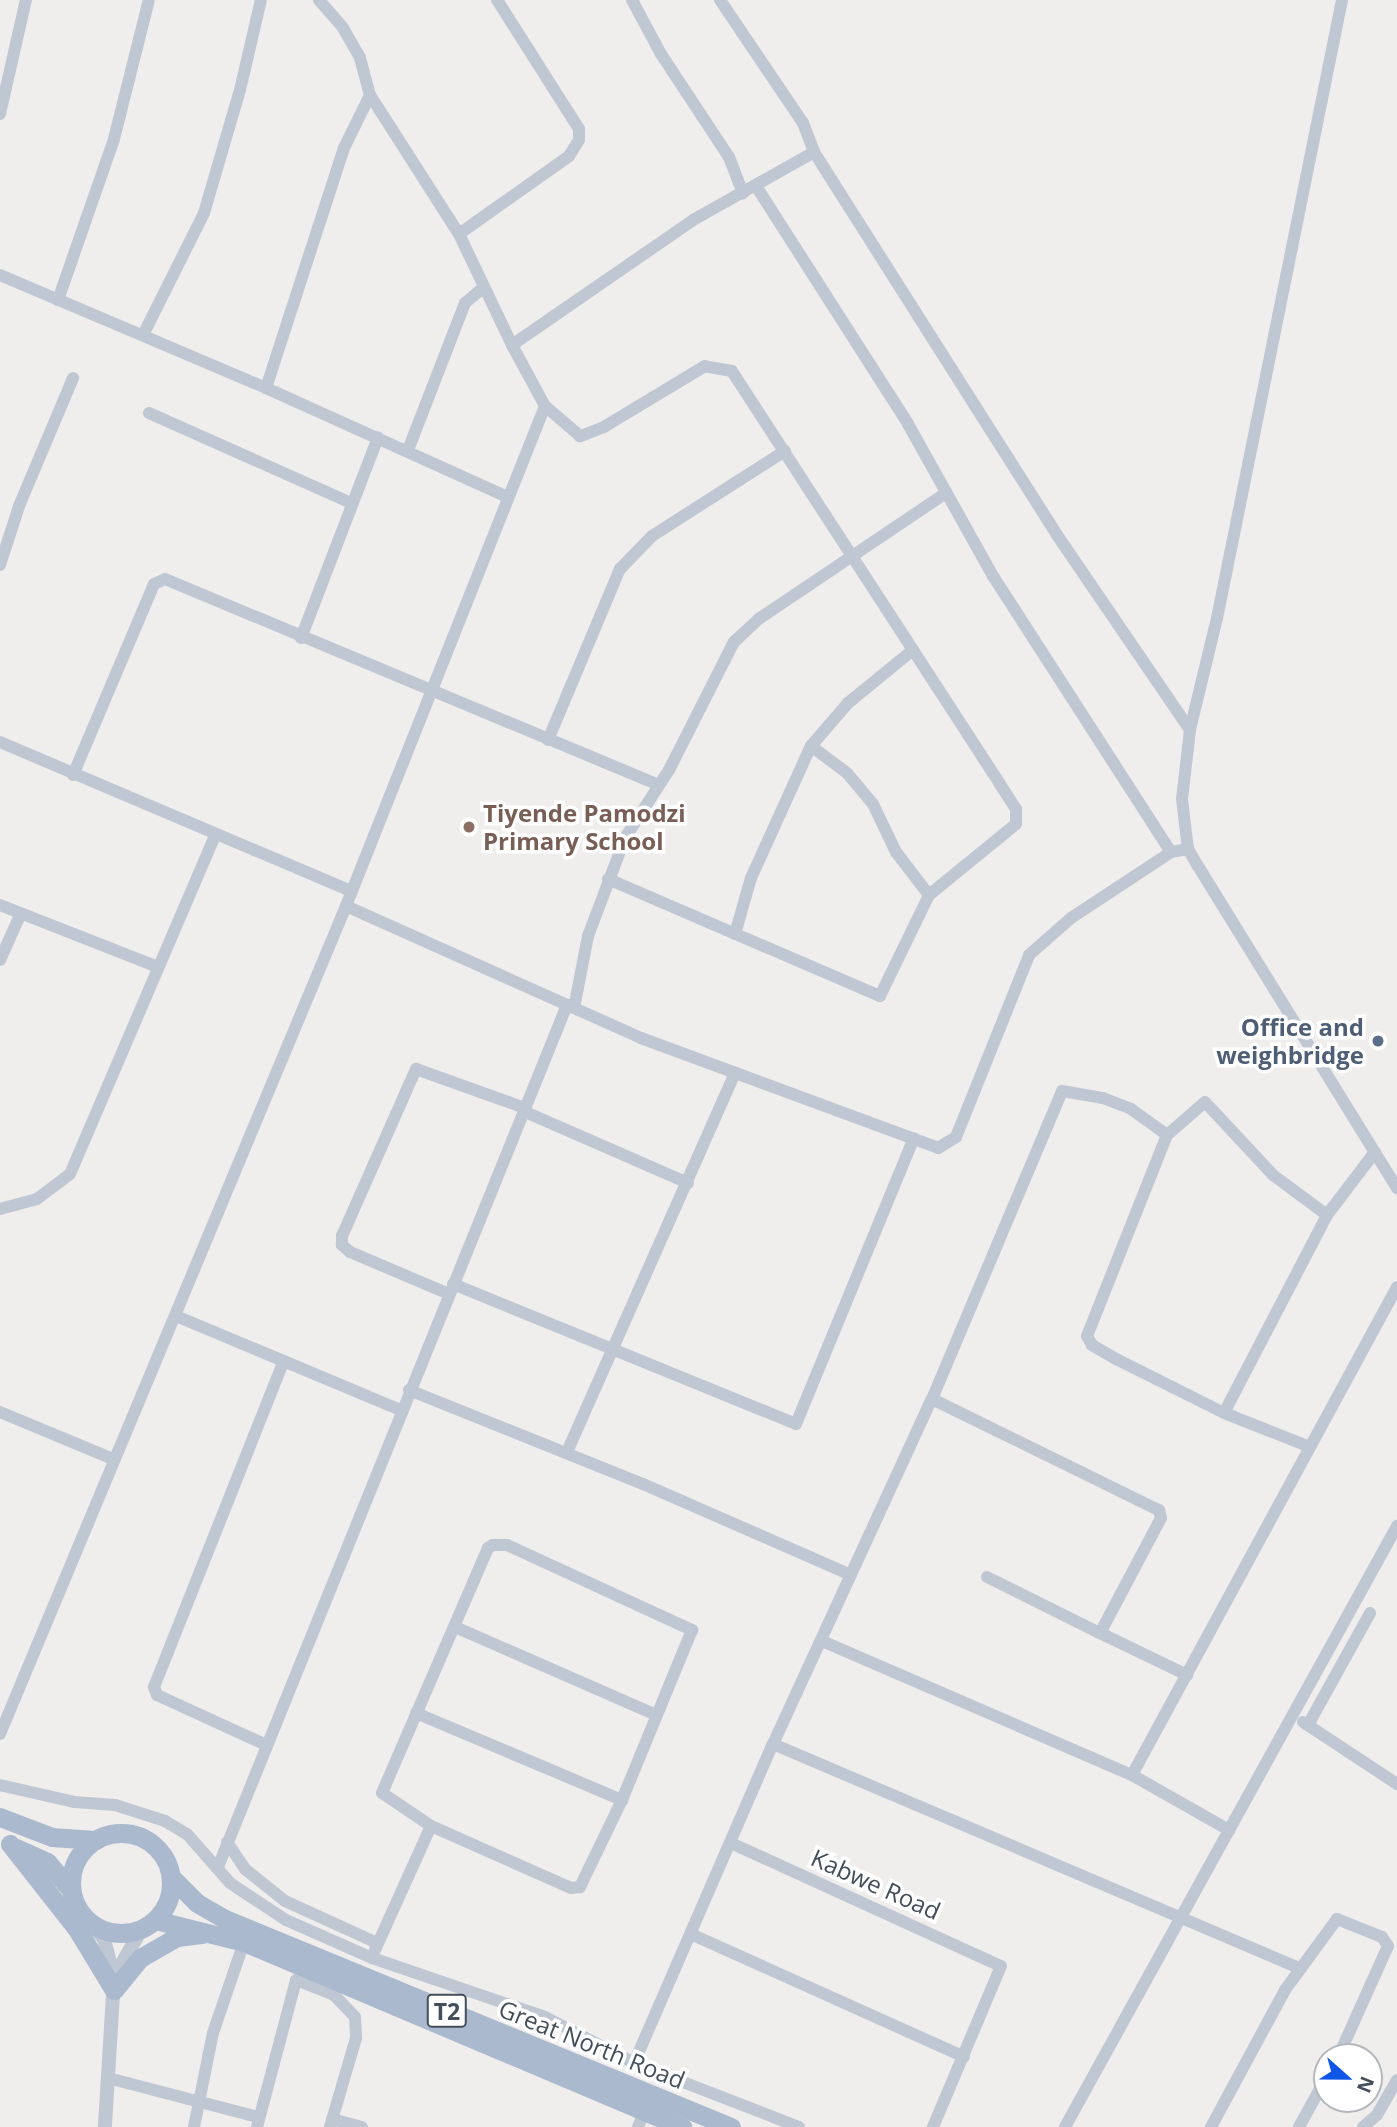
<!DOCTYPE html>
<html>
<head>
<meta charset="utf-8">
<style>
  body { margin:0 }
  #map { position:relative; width:1397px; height:2127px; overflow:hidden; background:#f0eded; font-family:"Open Sans",sans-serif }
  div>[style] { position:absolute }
  .minor>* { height:12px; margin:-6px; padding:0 6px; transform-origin:6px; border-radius:6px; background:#bfc7d3 }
  .tertiary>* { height:14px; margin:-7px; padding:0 7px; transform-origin:7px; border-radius:7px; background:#bfc7d3 }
  .primary>* { height:19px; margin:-9.5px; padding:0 9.5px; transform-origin:9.5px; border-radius:9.5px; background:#abb9ce }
  .primary>.ring { margin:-9.5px; padding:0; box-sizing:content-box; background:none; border:19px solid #abb9ce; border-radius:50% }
  .dots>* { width:19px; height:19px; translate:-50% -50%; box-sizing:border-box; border:4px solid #fff; border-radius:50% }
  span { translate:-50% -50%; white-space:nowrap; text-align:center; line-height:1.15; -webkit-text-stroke:7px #fff; paint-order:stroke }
  .shield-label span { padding:2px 5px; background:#fff; border:2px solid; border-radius:5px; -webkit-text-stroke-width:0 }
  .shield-label { font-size:23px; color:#444e5b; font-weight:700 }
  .education-label { font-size:24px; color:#785e54; font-weight:700 }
  .left { translate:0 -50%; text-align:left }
  .service-label { font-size:24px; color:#4e5e75; font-weight:700 }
  .right { translate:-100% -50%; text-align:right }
  .street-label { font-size:24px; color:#444e5b }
  .north { position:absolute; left:1313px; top:2043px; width:70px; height:70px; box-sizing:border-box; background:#fff; border:2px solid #b4b8bd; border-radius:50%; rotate:111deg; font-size:19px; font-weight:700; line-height:28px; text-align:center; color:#444e5b }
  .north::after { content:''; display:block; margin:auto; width:24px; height:32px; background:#0f55e8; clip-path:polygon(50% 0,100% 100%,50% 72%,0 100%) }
</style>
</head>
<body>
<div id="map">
  <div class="minor">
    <i style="left:319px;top:0;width:37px;rotate:49deg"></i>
    <i style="left:343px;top:28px;width:34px;rotate:60deg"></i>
    <i style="left:360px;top:58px;width:38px;rotate:75deg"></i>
    <i style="left:370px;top:95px;width:165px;rotate:57.4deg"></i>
    <i style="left:459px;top:234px;width:123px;rotate:64.5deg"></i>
    <i style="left:632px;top:0;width:61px;rotate:61.8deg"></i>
    <i style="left:661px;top:54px;width:123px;rotate:56.6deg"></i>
    <i style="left:729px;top:157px;width:39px;rotate:69deg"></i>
    <i style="left:720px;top:0;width:148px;rotate:56deg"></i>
    <i style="left:803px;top:123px;width:31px;rotate:69deg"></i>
    <i style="left:814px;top:152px;width:454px;rotate:57.6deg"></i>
    <i style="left:1057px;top:535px;width:236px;rotate:55.7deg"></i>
    <i style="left:1342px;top:0;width:631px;rotate:101.43deg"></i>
    <i style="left:1217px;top:618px;width:115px;rotate:103.6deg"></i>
    <i style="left:1190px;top:730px;width:69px;rotate:96.6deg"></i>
    <i style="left:1182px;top:799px;width:50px;rotate:83.2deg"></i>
    <i style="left:1188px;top:849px;width:20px;rotate:60deg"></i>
    <i style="left:1198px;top:866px;width:379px;rotate:58.3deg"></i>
    <i style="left:0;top:114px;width:117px;rotate:-77.2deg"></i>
    <i style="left:756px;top:186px;width:282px;rotate:57.4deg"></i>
    <i style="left:908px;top:424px;width:174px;rotate:60.8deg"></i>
    <i style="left:993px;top:576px;width:328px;rotate:57.2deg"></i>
    <i style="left:459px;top:234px;width:135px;rotate:-35.3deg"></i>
    <i style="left:569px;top:156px;width:19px;rotate:-58deg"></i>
    <i style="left:579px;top:140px;width:11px;rotate:-90deg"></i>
    <i style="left:579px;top:129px;width:153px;rotate:-122.4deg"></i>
    <i style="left:0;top:275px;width:289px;rotate:23deg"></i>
    <i style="left:266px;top:388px;width:265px;rotate:24.3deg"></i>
    <i style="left:58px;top:300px;width:170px;rotate:-70.8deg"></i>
    <i style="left:114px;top:139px;width:143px;rotate:-75.9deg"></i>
    <i style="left:143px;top:335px;width:136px;rotate:-63.4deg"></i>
    <i style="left:204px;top:213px;width:128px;rotate:-73.7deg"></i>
    <i style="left:240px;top:90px;width:92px;rotate:-76.9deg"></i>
    <i style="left:266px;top:388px;width:252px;rotate:-72deg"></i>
    <i style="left:344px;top:148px;width:59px;rotate:-63.9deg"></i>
    <i style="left:149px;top:413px;width:221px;rotate:24deg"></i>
    <i style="left:408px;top:450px;width:158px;rotate:-68.8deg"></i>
    <i style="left:465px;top:303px;width:23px;rotate:-40deg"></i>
    <i style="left:0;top:565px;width:62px;rotate:-72.1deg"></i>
    <i style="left:19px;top:506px;width:139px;rotate:-67.1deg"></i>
    <i style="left:301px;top:638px;width:215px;rotate:-69deg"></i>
    <i style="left:548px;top:740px;width:186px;rotate:-67.2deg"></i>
    <i style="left:620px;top:569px;width:46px;rotate:-45.9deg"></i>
    <i style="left:652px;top:536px;width:158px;rotate:-32.6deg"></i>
    <i style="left:0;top:742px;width:381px;rotate:23deg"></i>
    <i style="left:811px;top:746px;width:45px;rotate:36.9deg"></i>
    <i style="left:847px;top:773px;width:40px;rotate:50deg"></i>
    <i style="left:873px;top:804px;width:53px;rotate:64.4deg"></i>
    <i style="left:896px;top:852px;width:54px;rotate:52.5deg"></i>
    <i style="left:73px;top:775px;width:207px;rotate:-67deg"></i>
    <i style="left:154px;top:584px;width:12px;rotate:-24deg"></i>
    <i style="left:165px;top:579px;width:535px;rotate:22.64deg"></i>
    <i style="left:608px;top:879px;width:296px;rotate:23.3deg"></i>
    <i style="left:880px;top:996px;width:112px;rotate:-64.1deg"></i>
    <i style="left:929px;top:895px;width:112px;rotate:-39.2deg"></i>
    <i style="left:1016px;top:824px;width:15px;rotate:-90deg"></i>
    <i style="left:1016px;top:809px;width:30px;rotate:-123deg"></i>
    <i style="left:1000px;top:784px;width:492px;rotate:-123deg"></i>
    <i style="left:732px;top:371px;width:27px;rotate:-170deg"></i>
    <i style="left:705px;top:366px;width:118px;rotate:148.9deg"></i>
    <i style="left:604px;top:427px;width:26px;rotate:159deg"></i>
    <i style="left:580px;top:436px;width:46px;rotate:-139.4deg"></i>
    <i style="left:545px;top:406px;width:69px;rotate:-118.4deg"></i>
    <i style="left:512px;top:345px;width:220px;rotate:-34.6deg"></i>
    <i style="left:693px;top:220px;width:139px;rotate:-29.3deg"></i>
    <i style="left:0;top:905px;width:168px;rotate:21.4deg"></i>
    <i style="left:346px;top:906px;width:323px;rotate:24.1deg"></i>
    <i style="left:641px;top:1038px;width:317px;rotate:20.3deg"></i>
    <i style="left:938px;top:1148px;width:21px;rotate:-31deg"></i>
    <i style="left:956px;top:1137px;width:196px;rotate:-68.1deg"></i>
    <i style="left:1029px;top:955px;width:56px;rotate:-41.4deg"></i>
    <i style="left:1071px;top:918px;width:120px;rotate:-33.4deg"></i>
    <i style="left:1171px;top:852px;width:17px;rotate:-10deg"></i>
    <i style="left:735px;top:934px;width:58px;rotate:-74.1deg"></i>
    <i style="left:751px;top:878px;width:145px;rotate:-65.6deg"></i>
    <i style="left:811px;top:746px;width:57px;rotate:-49.3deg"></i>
    <i style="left:848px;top:703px;width:84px;rotate:-39.2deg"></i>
    <i style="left:0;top:960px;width:51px;rotate:-65.9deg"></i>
    <i style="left:574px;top:1008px;width:73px;rotate:-79deg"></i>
    <i style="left:588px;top:936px;width:105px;rotate:-69.3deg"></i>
    <i style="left:625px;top:838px;width:81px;rotate:-57.1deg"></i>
    <i style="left:669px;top:770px;width:144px;rotate:-63.1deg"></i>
    <i style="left:734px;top:642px;width:35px;rotate:-43deg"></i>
    <i style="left:760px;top:618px;width:224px;rotate:-33.9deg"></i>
    <i style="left:523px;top:1111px;width:180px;rotate:23.6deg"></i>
    <i style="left:0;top:1209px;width:38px;rotate:-15deg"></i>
    <i style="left:37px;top:1199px;width:41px;rotate:-37.1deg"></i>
    <i style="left:70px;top:1174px;width:368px;rotate:-66.8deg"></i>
    <i style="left:453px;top:1284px;width:370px;rotate:22.2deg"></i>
    <i style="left:796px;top:1424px;width:309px;rotate:-67.6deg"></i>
    <i style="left:449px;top:1294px;width:108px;rotate:-157deg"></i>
    <i style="left:350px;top:1252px;width:11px;rotate:-139deg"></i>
    <i style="left:342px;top:1245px;width:9px;rotate:-90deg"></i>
    <i style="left:342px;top:1236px;width:183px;rotate:-66.1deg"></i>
    <i style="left:416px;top:1069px;width:116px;rotate:19.7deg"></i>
    <i style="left:176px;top:1316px;width:244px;rotate:22.7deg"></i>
    <i style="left:409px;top:1390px;width:252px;rotate:21.9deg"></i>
    <i style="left:643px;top:1484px;width:227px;rotate:23.6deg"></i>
    <i style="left:932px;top:1399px;width:253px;rotate:26.1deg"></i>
    <i style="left:1159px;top:1510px;width:8px;rotate:76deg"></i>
    <i style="left:1161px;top:1518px;width:130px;rotate:117.9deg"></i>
    <i style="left:1100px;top:1633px;width:97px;rotate:25.8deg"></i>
    <i style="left:0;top:1412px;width:122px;rotate:22.6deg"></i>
    <i style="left:1224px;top:1413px;width:223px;rotate:-62.5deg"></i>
    <i style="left:1327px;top:1215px;width:79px;rotate:-52.7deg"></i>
    <i style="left:1310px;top:1447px;width:92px;rotate:-158.4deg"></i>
    <i style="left:1224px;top:1413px;width:121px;rotate:-153.4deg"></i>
    <i style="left:1116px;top:1359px;width:28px;rotate:-150deg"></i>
    <i style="left:1092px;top:1345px;width:10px;rotate:-119deg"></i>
    <i style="left:1087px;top:1336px;width:216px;rotate:-68.3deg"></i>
    <i style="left:1167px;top:1135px;width:50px;rotate:-41deg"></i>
    <i style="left:1205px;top:1102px;width:100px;rotate:47deg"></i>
    <i style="left:1273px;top:1175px;width:67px;rotate:36.5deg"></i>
    <i style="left:567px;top:1452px;width:415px;rotate:-66.1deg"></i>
    <i style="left:493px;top:1545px;width:14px"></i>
    <i style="left:507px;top:1545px;width:204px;rotate:24.7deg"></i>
    <i style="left:692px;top:1630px;width:184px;rotate:112.4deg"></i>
    <i style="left:622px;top:1800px;width:97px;rotate:115.8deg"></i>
    <i style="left:580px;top:1887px;width:9px;rotate:174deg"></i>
    <i style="left:571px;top:1888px;width:153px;rotate:-156.1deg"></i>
    <i style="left:431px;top:1826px;width:59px;rotate:-146deg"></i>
    <i style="left:382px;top:1793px;width:267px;rotate:-66.6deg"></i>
    <i style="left:488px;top:1548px;width:6px;rotate:-31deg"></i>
    <i style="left:987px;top:1577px;width:126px;rotate:26.4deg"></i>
    <i style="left:455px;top:1627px;width:219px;rotate:23.6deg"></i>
    <i style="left:822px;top:1641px;width:338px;rotate:23.4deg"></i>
    <i style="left:1132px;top:1775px;width:112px;rotate:29.6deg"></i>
    <i style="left:416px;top:1713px;width:224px;rotate:22.9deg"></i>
    <i style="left:1303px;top:1722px;width:113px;rotate:33.4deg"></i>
    <i style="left:1308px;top:1725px;width:128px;rotate:-61deg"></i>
    <i style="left:0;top:1734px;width:897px;rotate:-67.32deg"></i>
    <i style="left:346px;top:906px;width:538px;rotate:-68.3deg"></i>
    <i style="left:264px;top:1744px;width:118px;rotate:-155.4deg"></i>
    <i style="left:157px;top:1695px;width:9px;rotate:-111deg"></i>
    <i style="left:154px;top:1687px;width:351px;rotate:-68.3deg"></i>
    <i style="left:773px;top:1744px;width:572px;rotate:23.07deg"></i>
    <i style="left:1132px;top:1775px;width:555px;rotate:-61.5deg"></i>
    <i style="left:0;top:1785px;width:77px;rotate:12.8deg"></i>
    <i style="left:75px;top:1802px;width:40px;rotate:4.3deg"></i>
    <i style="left:115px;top:1805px;width:52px;rotate:17.7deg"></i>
    <i style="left:165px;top:1821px;width:26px;rotate:31deg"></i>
    <i style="left:187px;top:1834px;width:65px;rotate:48.7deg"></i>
    <i style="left:230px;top:1883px;width:67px;rotate:33.5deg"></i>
    <i style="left:286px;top:1920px;width:94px;rotate:23.8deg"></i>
    <i style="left:372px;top:1958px;width:183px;rotate:18.8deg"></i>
    <i style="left:545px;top:2017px;width:100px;rotate:27.3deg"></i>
    <i style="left:634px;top:2063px;width:177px;rotate:21.2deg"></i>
    <i style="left:227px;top:1842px;width:32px;rotate:56deg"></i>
    <i style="left:245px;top:1869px;width:51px;rotate:38.7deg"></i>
    <i style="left:285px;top:1901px;width:101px;rotate:24.5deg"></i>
    <i style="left:733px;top:1844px;width:294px;rotate:24.5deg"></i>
    <i style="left:1001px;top:1966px;width:175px;rotate:112.9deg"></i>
    <i style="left:218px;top:1867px;width:930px;rotate:-67.96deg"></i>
    <i style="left:693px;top:1935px;width:297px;rotate:24.2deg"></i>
    <i style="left:375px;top:1950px;width:136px;rotate:-65.7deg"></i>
    <i style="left:634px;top:2063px;width:348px;rotate:-66.5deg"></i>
    <i style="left:773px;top:1744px;width:380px;rotate:-65.3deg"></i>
    <i style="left:932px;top:1399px;width:334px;rotate:-67.1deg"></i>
    <i style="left:1062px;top:1091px;width:42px;rotate:9.7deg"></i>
    <i style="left:1103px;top:1098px;width:30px;rotate:21deg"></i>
    <i style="left:1131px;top:1109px;width:44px;rotate:35.8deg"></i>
    <i style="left:108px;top:2078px;width:155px;rotate:14.6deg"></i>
    <i style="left:332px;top:2119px;width:31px;rotate:15deg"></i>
    <i style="left:194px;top:2127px;width:96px;rotate:-78.6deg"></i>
    <i style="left:213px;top:2033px;width:96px;rotate:-71.2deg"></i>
    <i style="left:257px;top:2127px;width:152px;rotate:-75.1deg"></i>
    <i style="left:296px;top:1980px;width:41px;rotate:21.5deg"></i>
    <i style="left:334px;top:1995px;width:30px;rotate:46deg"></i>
    <i style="left:355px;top:2017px;width:21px;rotate:87deg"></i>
    <i style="left:356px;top:2038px;width:93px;rotate:106.3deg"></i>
    <i style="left:638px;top:2127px;width:16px;rotate:-68deg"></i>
    <i style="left:1065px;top:2127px;width:687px;rotate:-61.08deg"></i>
    <i style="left:1211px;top:2127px;width:156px;rotate:-61.6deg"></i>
    <i style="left:1285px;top:1990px;width:88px;rotate:-53.8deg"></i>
    <i style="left:1337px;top:1919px;width:48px;rotate:21.8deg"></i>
    <i style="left:1382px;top:1937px;width:11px;rotate:56deg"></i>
    <i style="left:1388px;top:1946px;width:122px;rotate:114.2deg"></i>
    <i style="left:1299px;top:2127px;width:58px;rotate:-61.2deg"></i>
    <i style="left:1363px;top:2127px;width:18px;rotate:-41deg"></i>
    <i style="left:1377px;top:2115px;width:40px;rotate:-60.3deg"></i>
  </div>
  <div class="tertiary">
    <i style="left:91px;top:1922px;width:21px;rotate:53deg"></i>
    <i style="left:104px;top:1939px;width:40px;rotate:75.6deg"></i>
    <i style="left:114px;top:1978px;width:149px;rotate:93.5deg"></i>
    <i style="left:116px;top:1974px;width:51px;rotate:-60.4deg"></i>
  </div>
  <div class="primary">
    <i style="left:0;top:1817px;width:56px;rotate:21deg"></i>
    <i style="left:52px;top:1837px;width:43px;rotate:4deg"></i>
    <i class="ring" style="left:71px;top:1833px;width:81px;height:81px"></i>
    <i style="left:10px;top:1844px;width:108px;rotate:51.8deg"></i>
    <i style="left:77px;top:1929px;width:71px;rotate:58.8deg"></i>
    <i style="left:114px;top:1990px;width:41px;rotate:-50.9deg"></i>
    <i style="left:140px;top:1958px;width:43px;rotate:-29.6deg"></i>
    <i style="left:177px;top:1937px;width:26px;rotate:-7deg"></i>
    <i style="left:16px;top:1848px;width:34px;rotate:24deg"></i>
    <i style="left:47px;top:1862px;width:37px;rotate:49deg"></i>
    <i style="left:172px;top:1878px;width:35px;rotate:45deg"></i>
    <i style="left:197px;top:1903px;width:32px;rotate:30deg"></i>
    <i style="left:225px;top:1919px;width:547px;rotate:22.35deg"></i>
    <i style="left:155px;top:1920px;width:92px;rotate:13.9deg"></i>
    <i style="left:244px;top:1942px;width:476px;rotate:22.9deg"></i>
  </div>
  <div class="dots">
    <i style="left:469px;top:827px;background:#8d6e63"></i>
    <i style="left:1378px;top:1041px;background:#5c6f8a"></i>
  </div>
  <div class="shield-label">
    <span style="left:447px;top:2011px">T2</span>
  </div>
  <div class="education-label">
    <span class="left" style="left:483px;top:827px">Tiyende Pamodzi<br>Primary School</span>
  </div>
  <div class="service-label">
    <span class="right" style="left:1364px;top:1041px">Office and<br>weighbridge</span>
  </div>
  <div class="street-label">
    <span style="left:876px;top:1884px;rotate:24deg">Kabwe Road</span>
    <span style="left:592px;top:2044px;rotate:22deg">Great North Road</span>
  </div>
  <div class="north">N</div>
</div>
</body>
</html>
